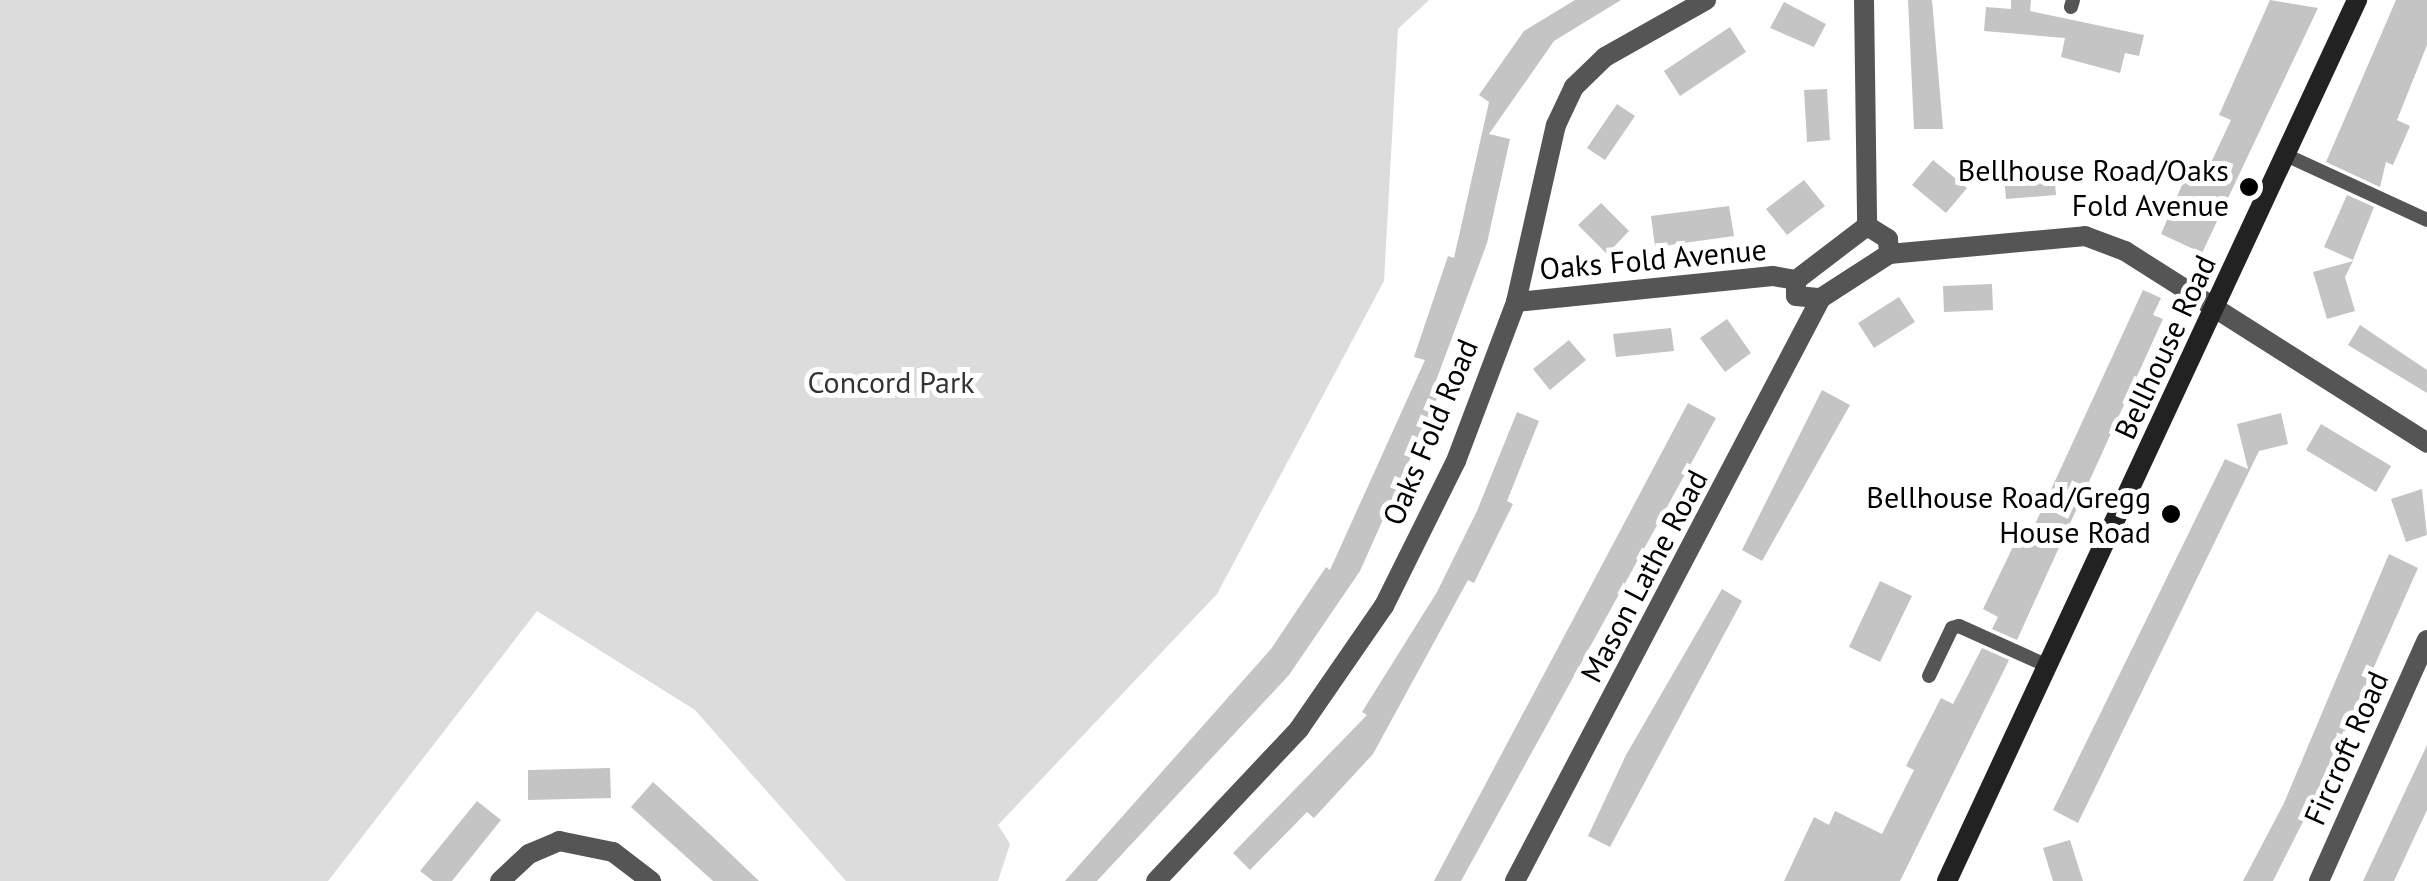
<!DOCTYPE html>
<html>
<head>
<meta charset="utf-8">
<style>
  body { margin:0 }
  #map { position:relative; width:2427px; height:881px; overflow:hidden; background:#fff; font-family:"PT Sans",sans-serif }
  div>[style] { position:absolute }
  .green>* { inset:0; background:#dcdcdc }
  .building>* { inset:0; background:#c4c4c4 }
  .lane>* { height:14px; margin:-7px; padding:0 7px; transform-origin:7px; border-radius:7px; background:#555 }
  .street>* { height:20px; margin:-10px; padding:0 10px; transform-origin:10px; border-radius:10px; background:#555 }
  .secondary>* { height:20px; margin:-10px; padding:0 10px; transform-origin:10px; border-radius:10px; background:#222 }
  .dots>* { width:28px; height:28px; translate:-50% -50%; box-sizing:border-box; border:5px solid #fff; border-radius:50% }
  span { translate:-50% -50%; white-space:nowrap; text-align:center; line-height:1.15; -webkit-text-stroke:10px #fff; paint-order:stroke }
  .poi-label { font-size:30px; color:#000 }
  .right { translate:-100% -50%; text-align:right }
  .street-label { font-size:30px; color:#000 }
  .park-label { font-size:30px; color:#333 }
</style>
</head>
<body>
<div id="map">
  <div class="green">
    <i style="clip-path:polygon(0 0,1429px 0,1398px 29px,1384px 281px,1217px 594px,998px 825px,1010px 844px,998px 881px,846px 881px,695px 710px,537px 611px,328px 881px,0 881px)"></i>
  </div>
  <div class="building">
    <i style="clip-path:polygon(1575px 0,1621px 0,1554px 41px,1489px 134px,1510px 139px,1487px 243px,1433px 389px,1440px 392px,1360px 571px,1289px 675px,1097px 881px,1065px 881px,1271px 649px,1326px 567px,1330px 570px,1425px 360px,1414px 357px,1448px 256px,1454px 258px,1489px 102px,1479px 95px,1524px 31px)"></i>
    <i style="clip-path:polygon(1908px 0,1932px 0,1943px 129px,1914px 129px)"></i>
    <i style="clip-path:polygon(2011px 0,2031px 0,2030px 11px,2144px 35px,2139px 56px,2125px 53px,2120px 73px,2061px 57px,2065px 38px,1984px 31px,1986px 7px,2011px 9px)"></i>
    <i style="clip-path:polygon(2270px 0,2318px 8px,2202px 253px,2161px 234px,2191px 164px,2207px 171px,2231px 120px,2219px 115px)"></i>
    <i style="clip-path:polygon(2396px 0,2427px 0,2427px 45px,2397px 120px,2410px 126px,2393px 165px,2386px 162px,2380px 187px,2326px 162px)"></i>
    <i style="clip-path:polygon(1784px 2px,1826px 24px,1814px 47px,1770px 28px)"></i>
    <i style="clip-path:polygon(1730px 27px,1746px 52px,1680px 96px,1664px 71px)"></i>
    <i style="clip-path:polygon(1827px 89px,1830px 140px,1807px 142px,1804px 90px)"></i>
    <i style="clip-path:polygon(1617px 104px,1635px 116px,1605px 160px,1587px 148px)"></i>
    <i style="clip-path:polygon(1933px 160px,1967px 188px,1946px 213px,1912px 185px)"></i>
    <i style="clip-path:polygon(2054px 172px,2056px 195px,2006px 199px,2004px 177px)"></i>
    <i style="clip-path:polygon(1804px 180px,1825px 206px,1787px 235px,1766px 209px)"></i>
    <i style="clip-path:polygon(2347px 195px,2374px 207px,2353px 260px,2324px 247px)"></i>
    <i style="clip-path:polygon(1601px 203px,1629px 231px,1607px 254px,1578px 225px)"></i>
    <i style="clip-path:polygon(1729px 206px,1734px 236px,1655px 247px,1651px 216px)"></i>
    <i style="clip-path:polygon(2353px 261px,2345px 277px,2355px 311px,2327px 319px,2313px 272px)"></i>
    <i style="clip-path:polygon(1992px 284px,1993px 310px,1944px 312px,1943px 286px)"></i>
    <i style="clip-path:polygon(2143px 290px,2161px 298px,2153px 315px,2163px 319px,2017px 640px,1992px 629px,1998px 617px,1983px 609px,2022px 528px,2031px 533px)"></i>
    <i style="clip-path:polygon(1899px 297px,1915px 322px,1874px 348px,1858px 323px)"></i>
    <i style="clip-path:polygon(1727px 319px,1751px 353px,1725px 372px,1700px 338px)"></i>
    <i style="clip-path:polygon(2360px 325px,2427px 370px,2427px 393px,2348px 345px)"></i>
    <i style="clip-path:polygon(1671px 328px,1674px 351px,1616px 357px,1613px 334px)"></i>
    <i style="clip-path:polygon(1569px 340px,1586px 360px,1550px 390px,1533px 369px)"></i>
    <i style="clip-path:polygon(1822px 390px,1850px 405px,1762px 561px,1742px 550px)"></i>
    <i style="clip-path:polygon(1688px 403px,1716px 418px,1461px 881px,1434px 881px)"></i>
    <i style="clip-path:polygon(1517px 412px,1539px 421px,1507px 501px,1513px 504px,1474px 583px,1468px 580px,1373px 754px,1314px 818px,1307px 812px,1250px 870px,1233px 853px,1367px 715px,1362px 712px,1437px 592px,1477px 511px)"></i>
    <i style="clip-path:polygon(2281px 413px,2288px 444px,2259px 451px,2078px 823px,2053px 810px,2225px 459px,2248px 469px,2237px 424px)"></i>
    <i style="clip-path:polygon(2321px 424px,2391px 466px,2376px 492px,2306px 450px)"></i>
    <i style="clip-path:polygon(2422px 489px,2427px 535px,2406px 542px,2391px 499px)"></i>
    <i style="clip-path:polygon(2389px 554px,2418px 568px,2319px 790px,2273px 881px,2243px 881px,2284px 803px)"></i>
    <i style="clip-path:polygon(1880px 581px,1912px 596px,1880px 662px,1849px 647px)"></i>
    <i style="clip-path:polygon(1722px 589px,1742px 601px,1610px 847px,1588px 836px,1626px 755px)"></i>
    <i style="clip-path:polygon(1982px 648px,2009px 660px,1900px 881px,1784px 881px,1814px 817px,1829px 825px,1835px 811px,1882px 834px,1914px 770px,1906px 766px,1941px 698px,1953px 704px)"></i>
    <i style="clip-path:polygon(2427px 745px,2427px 810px,2394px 881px,2363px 881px)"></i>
    <i style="clip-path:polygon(610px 768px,611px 798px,528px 800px,528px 770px)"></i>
    <i style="clip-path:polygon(653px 782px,713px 837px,759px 881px,713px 881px,631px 807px)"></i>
    <i style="clip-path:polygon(477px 801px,501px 820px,452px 881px,433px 881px,420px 871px)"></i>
    <i style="clip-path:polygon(2070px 840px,2083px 881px,2053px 881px,2043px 848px)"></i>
  </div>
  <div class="lane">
    <i style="left:2071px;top:7px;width:7px;rotate:-74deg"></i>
    <i style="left:2288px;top:156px;width:153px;rotate:24.7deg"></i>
    <i style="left:1929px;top:676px;width:53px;rotate:-64.4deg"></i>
    <i style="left:1952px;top:628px;width:7px;rotate:-16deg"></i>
    <i style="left:1959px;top:626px;width:98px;rotate:24.2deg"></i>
  </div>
  <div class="street">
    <i style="left:1864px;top:0;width:226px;rotate:89.2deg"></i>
    <i style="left:1889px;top:254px;width:15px;rotate:-94deg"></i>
    <i style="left:1888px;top:239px;width:25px;rotate:-148deg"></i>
    <i style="left:1867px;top:226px;width:89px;rotate:142.7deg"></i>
    <i style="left:1796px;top:280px;width:16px;rotate:90deg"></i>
    <i style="left:1796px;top:296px;width:25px;rotate:5deg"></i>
    <i style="left:1821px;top:298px;width:81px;rotate:-32.9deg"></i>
    <i style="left:1889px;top:254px;width:197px;rotate:-5.2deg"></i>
    <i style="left:2085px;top:236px;width:43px;rotate:20.6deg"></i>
    <i style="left:2125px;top:251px;width:358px;rotate:32.4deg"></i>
    <i style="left:1516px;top:302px;width:258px;rotate:-5.8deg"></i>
    <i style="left:1773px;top:276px;width:23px;rotate:10deg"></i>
    <i style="left:500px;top:881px;width:40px;rotate:-43deg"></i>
    <i style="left:529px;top:854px;width:33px;rotate:-23deg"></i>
    <i style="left:559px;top:841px;width:55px;rotate:11.5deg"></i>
    <i style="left:613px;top:852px;width:48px;rotate:37.3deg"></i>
    <i style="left:1156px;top:881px;width:209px;rotate:-46.7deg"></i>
    <i style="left:1299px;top:729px;width:150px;rotate:-55.4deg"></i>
    <i style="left:1384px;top:606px;width:162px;rotate:-63.6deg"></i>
    <i style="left:1456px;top:461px;width:170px;rotate:-69.3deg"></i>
    <i style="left:1516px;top:302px;width:181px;rotate:-77.3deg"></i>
    <i style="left:1556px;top:125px;width:42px;rotate:-64.7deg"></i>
    <i style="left:1574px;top:87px;width:43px;rotate:-44.1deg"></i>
    <i style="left:1605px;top:57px;width:116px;rotate:-29.4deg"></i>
    <i style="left:1515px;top:881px;width:658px;rotate:-62.31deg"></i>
    <i style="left:2319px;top:881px;width:264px;rotate:-65.9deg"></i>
  </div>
  <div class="secondary">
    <i style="left:1947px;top:881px;width:972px;rotate:-65.04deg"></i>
  </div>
  <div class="dots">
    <i style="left:2249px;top:187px;background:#000"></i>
    <i style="left:2171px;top:514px;background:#000"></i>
  </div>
  <div class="poi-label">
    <span class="right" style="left:2229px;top:187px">Bellhouse Road/Oaks<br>Fold Avenue</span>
    <span class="right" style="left:2151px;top:514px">Bellhouse Road/Gregg<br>House Road</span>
  </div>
  <div class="street-label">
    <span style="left:1653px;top:259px;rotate:-5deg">Oaks Fold Avenue</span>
    <span style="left:2165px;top:347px;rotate:-65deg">Bellhouse Road</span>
    <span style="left:1430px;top:432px;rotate:-67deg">Oaks Fold Road</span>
    <span style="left:1644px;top:576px;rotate:-62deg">Mason Lathe Road</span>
    <span style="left:2346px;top:748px;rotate:-66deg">Fircroft Road</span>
  </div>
  <div class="park-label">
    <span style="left:891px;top:382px">Concord Park</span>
  </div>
</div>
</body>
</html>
